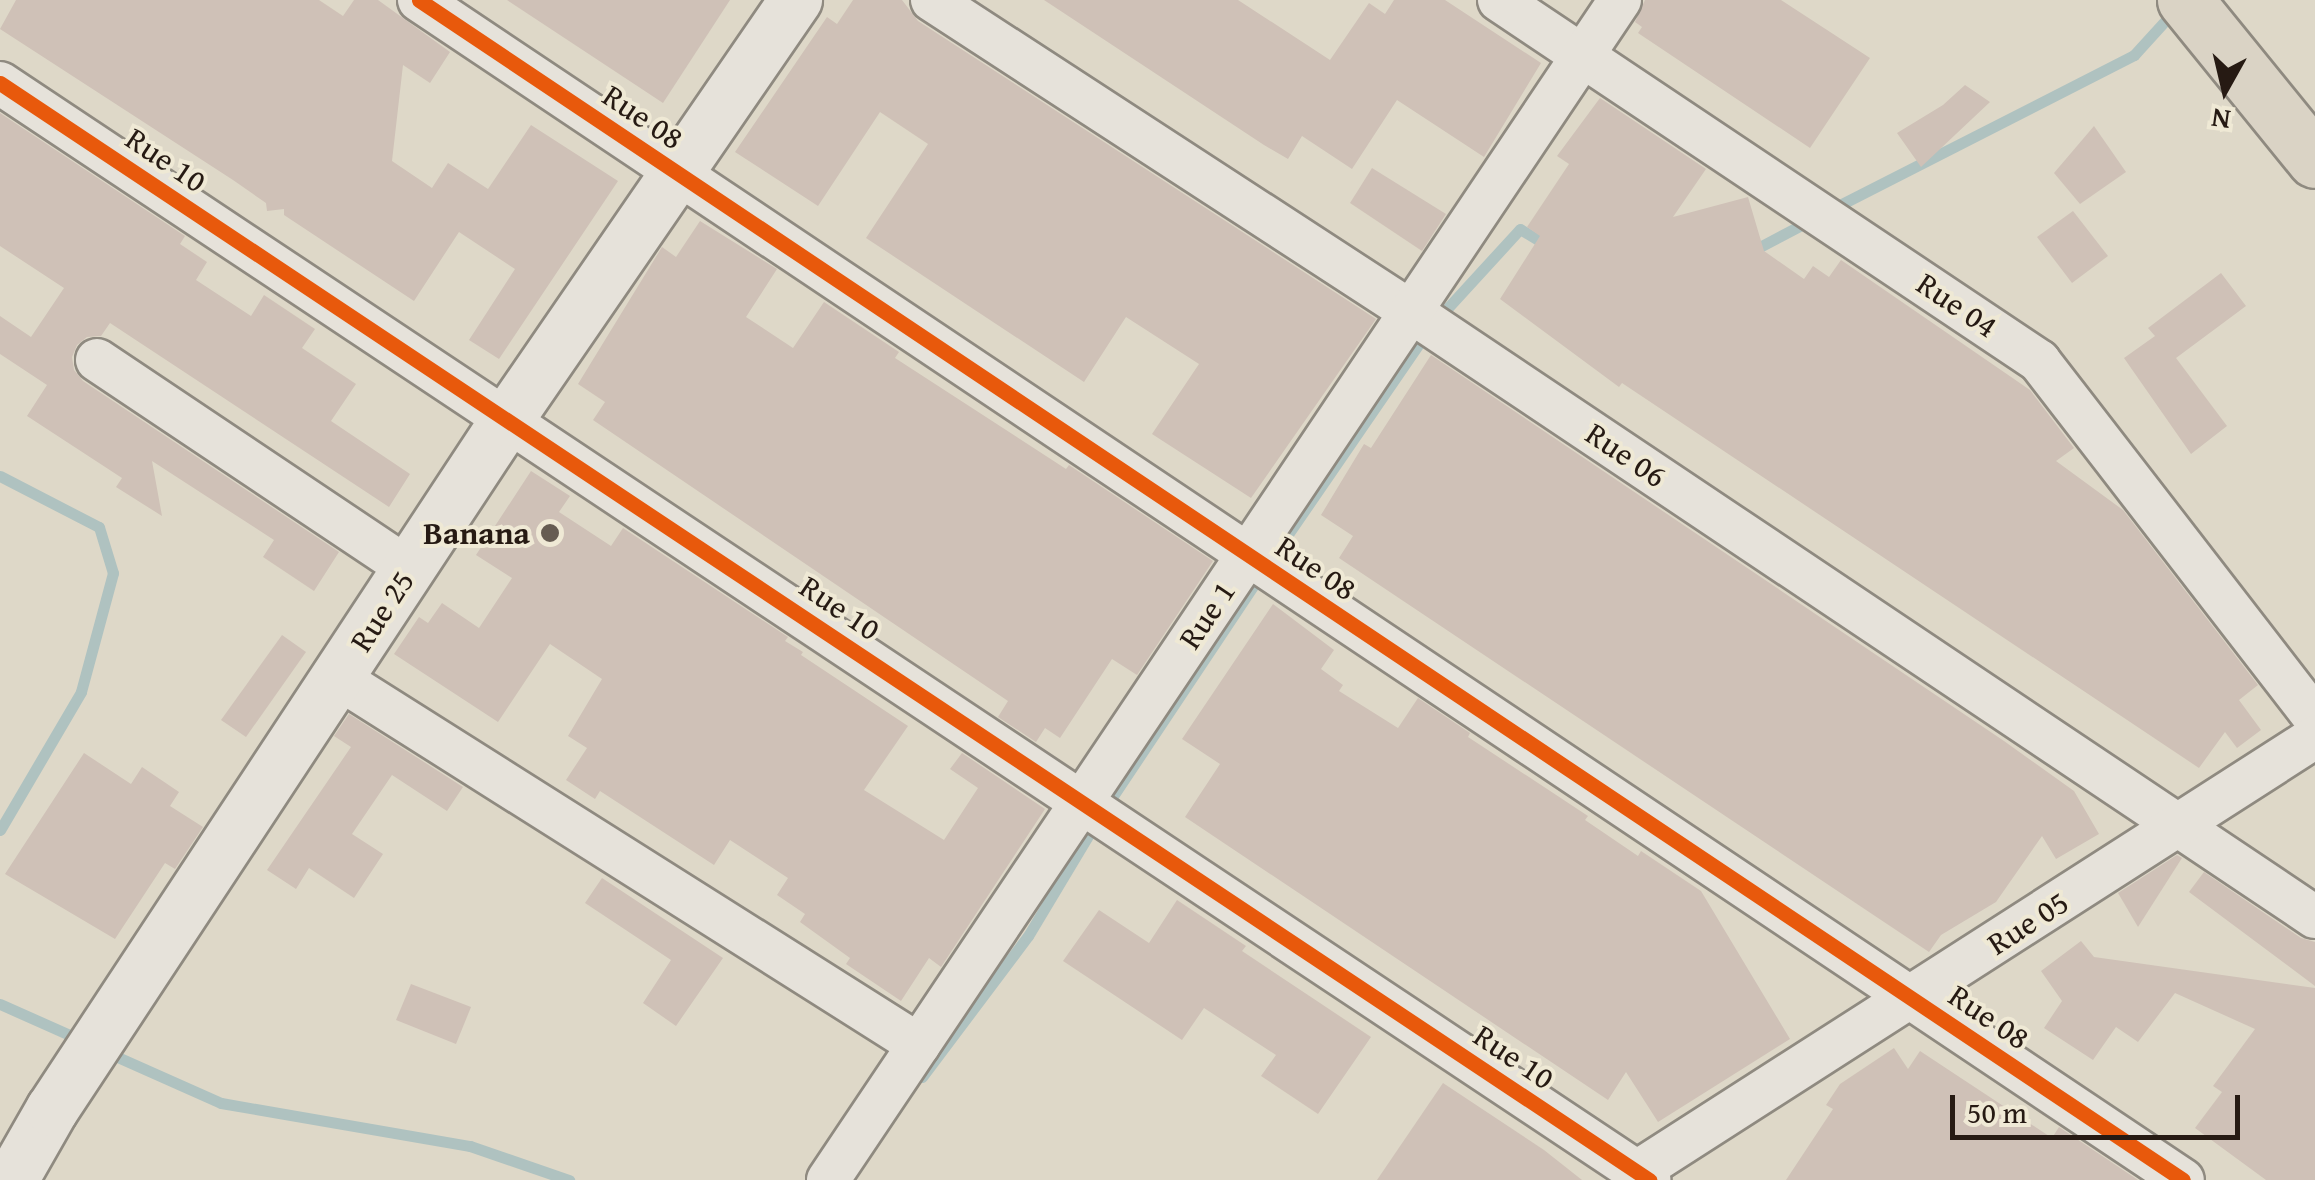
<!DOCTYPE html>
<html>
<head>
<meta charset="utf-8">
<style>
  body { margin:0 }
  #map { position:relative; width:2315px; height:1180px; overflow:hidden; background:#ded8c8; font-family:"Gentium Book Plus",serif }
  div>[style] { position:absolute }
  .stream>* { height:11px; margin:-5.5px; padding:0 5.5px; transform-origin:5.5px; border-radius:5.5px; background:#afc2c0 }
  .building>* { inset:0; background:#cfc1b7 }
  .roads { filter:drop-shadow(2px 0 #8f8a80) drop-shadow(-2px 0 #8f8a80) drop-shadow(0 2px #8f8a80) drop-shadow(0 -2px #8f8a80) }
  .minor>* { height:42px; margin:-21px; padding:0 21px; transform-origin:21px; border-radius:21px; background:#e6e2da }
  .tertiary>* { height:52px; margin:-26px; padding:0 26px; transform-origin:26px; border-radius:26px; background:#e6e2da }
  .trunk>* { height:55px; margin:-27.5px; padding:0 27.5px; transform-origin:27.5px; border-radius:27.5px; background:#dad3c5 }
  .cycleway>* { height:15px; margin:-7.5px; padding:0 7.5px; transform-origin:7.5px; border-radius:7.5px; background:#e8590c }
  .dots>* { width:28px; height:28px; translate:-50% -50%; box-sizing:border-box; border:5px solid #efe9d5; border-radius:50% }
  span { translate:-50% -50%; white-space:nowrap; text-align:center; line-height:1.15; -webkit-text-stroke:8px #efe9d5; paint-order:stroke }
  .street-label { font-size:32px; color:#261a13 }
  .poi-label { font-size:32px; color:#261a13; font-weight:700 }
  .right { translate:-100% -50%; text-align:right }
  .north { position:absolute; left:2175px; top:40px; width:100px; height:100px; -webkit-text-stroke:8px #efe9d5; paint-order:stroke; rotate:188deg; font-size:28px; font-weight:700; line-height:40px; text-align:center; color:#261a13 }
  .north::after { content:''; display:block; margin:auto; width:35px; height:45px; background:#261a13; clip-path:polygon(50% 0,100% 100%,50% 72%,0 100%) }
  .scale { position:absolute; left:1950px; top:1095px; width:290px; height:45px; box-sizing:border-box; border:5px solid #261a13; border-top:0; padding-left:12px; font-size:30px; line-height:35px; white-space:nowrap; color:#261a13; -webkit-text-stroke:8px #efe9d5; paint-order:stroke }
</style>
</head>
<body>
<div id="map">
  <div class="stream">
    <i style="left:1830px;top:210px;width:341px;rotate:-27deg"></i>
    <i style="left:2134px;top:55px;width:61px;rotate:-47.7deg"></i>
    <i style="left:1750px;top:252px;width:67px;rotate:-27.7deg"></i>
    <i style="left:0;top:476px;width:111px;rotate:27.3deg"></i>
    <i style="left:99px;top:527px;width:48px;rotate:73.1deg"></i>
    <i style="left:113px;top:573px;width:123px;rotate:105.1deg"></i>
    <i style="left:81px;top:692px;width:160px;rotate:120.4deg"></i>
    <i style="left:1271px;top:559px;width:284px;rotate:-55.5deg"></i>
    <i style="left:1432px;top:325px;width:130px;rotate:-47.5deg"></i>
    <i style="left:1520px;top:229px;width:33px;rotate:31deg"></i>
    <i style="left:1105px;top:808px;width:281px;rotate:-56.3deg"></i>
    <i style="left:0;top:1004px;width:91px;rotate:24deg"></i>
    <i style="left:104px;top:1051px;width:128px;rotate:24deg"></i>
    <i style="left:221px;top:1103px;width:253px;rotate:9.8deg"></i>
    <i style="left:470px;top:1146px;width:105px;rotate:19deg"></i>
    <i style="left:922px;top:1077px;width:176px;rotate:-53.1deg"></i>
    <i style="left:1028px;top:936px;width:131px;rotate:-59.1deg"></i>
  </div>
  <div class="building">
    <i style="clip-path:polygon(16px 0,319px 0,343px 16px,354px 0,378px 0,450px 52px,430px 83px,403px 65px,392px 161px,432px 188px,448px 163px,488px 189px,531px 125px,618px 181px,499px 359px,469px 340px,515px 269px,459px 232px,414px 301px,284px 215px,284px 209px,267px 211px,266px 203px,233px 180px,0 29px)"></i>
    <i style="clip-path:polygon(507px 0,730px 0,663px 103px)"></i>
    <i style="clip-path:polygon(853px 0,902px 0,918px 21px,1376px 319px,1251px 498px,1152px 434px,1199px 364px,1126px 317px,1084px 382px,866px 238px,928px 144px,880px 112px,818px 206px,735px 152px,827px 17px,837px 24px)"></i>
    <i style="clip-path:polygon(1044px 0,1238px 0,1330px 60px,1369px 3px,1385px 14px,1394px 0,1445px 0,1541px 63px,1484px 157px,1397px 100px,1352px 169px,1302px 136px,1288px 159px,1264px 145px)"></i>
    <i style="clip-path:polygon(1645px 0,1781px 0,1870px 58px,1810px 148px,1638px 33px,1642px 27px,1635px 22px)"></i>
    <i style="clip-path:polygon(1965px 85px,1990px 102px,1921px 167px,1897px 133px,1943px 105px)"></i>
    <i style="clip-path:polygon(1600px 98px,1706px 169px,1673px 217px,1748px 197px,1764px 251px,1804px 279px,1813px 266px,1829px 277px,1841px 260px,2030px 390px,2074px 448px,2056px 461px,2123px 510px,2258px 685px,2239px 700px,2261px 730px,2237px 748px,2225px 732px,2199px 768px,1622px 383px,1619px 387px,1500px 299px,1540px 236px,1527px 227px,1569px 164px,1557px 156px)"></i>
    <i style="clip-path:polygon(0 113px,185px 236px,180px 244px,207px 262px,196px 280px,251px 316px,264px 295px,315px 329px,302px 348px,356px 384px,331px 421px,410px 474px,389px 507px,110px 323px,101px 336px,87px 337px,77px 345px,72px 357px,74px 370px,83px 381px,339px 552px,314px 591px,263px 557px,274px 540px,152px 461px,162px 516px,116px 487px,122px 478px,27px 416px,47px 385px,0 354px,0 316px,31px 337px,64px 288px,0 246px)"></i>
    <i style="clip-path:polygon(2094px 126px,2126px 172px,2080px 204px,2054px 173px)"></i>
    <i style="clip-path:polygon(1372px 168px,1446px 214px,1422px 251px,1350px 203px)"></i>
    <i style="clip-path:polygon(2073px 211px,2108px 256px,2072px 283px,2037px 237px)"></i>
    <i style="clip-path:polygon(700px 221px,777px 269px,746px 317px,793px 348px,824px 302px,899px 352px,895px 358px,1066px 469px,1069px 465px,1213px 561px,1137px 675px,1112px 659px,1060px 738px,1045px 728px,1036px 742px,998px 717px,1008px 701px,593px 420px,605px 402px,578px 384px,662px 247px,676px 257px)"></i>
    <i style="clip-path:polygon(2221px 273px,2246px 306px,2176px 358px,2227px 426px,2191px 454px,2124px 358px,2155px 336px,2148px 328px)"></i>
    <i style="clip-path:polygon(1431px 355px,2004px 741px,2074px 791px,2099px 834px,2056px 859px,2042px 836px,1996px 902px,1941px 935px,1929px 952px,1339px 558px,1353px 536px,1321px 515px,1364px 444px,1371px 448px)"></i>
    <i style="clip-path:polygon(531px 471px,570px 496px,559px 512px,611px 546px,623px 528px,788px 637px,785px 641px,803px 652px,801px 655px,908px 726px,864px 790px,944px 840px,978px 788px,950px 769px,962px 753px,1045px 809px,941px 967px,929px 958px,901px 1001px,846px 964px,850px 958px,800px 922px,805px 914px,777px 895px,788px 878px,730px 840px,714px 865px,600px 791px,595px 799px,566px 780px,587px 748px,568px 736px,602px 679px,550px 644px,498px 722px,394px 654px,419px 617px,428px 623px,442px 603px,479px 628px,512px 578px,476px 555px)"></i>
    <i style="clip-path:polygon(1273px 604px,1334px 650px,1321px 669px,1343px 685px,1339px 691px,1398px 728px,1418px 698px,1470px 733px,1468px 737px,1588px 816px,1585px 820px,1638px 856px,1641px 851px,1701px 891px,1790px 1039px,1658px 1122px,1626px 1072px,1608px 1100px,1185px 817px,1220px 764px,1182px 739px)"></i>
    <i style="clip-path:polygon(282px 635px,306px 652px,246px 737px,221px 720px)"></i>
    <i style="clip-path:polygon(349px 714px,463px 787px,447px 811px,392px 775px,352px 834px,383px 854px,354px 898px,309px 868px,296px 889px,267px 870px,351px 747px,334px 736px)"></i>
    <i style="clip-path:polygon(84px 753px,131px 784px,142px 767px,179px 792px,170px 806px,203px 827px,175px 869px,165px 863px,115px 939px,5px 874px)"></i>
    <i style="clip-path:polygon(2177px 855px,2182px 858px,2138px 927px,2118px 893px)"></i>
    <i style="clip-path:polygon(2204px 872px,2301px 938px,2315px 942px,2315px 986px,2189px 892px)"></i>
    <i style="clip-path:polygon(602px 878px,723px 958px,676px 1026px,643px 1003px,671px 960px,585px 903px)"></i>
    <i style="clip-path:polygon(1177px 900px,1246px 946px,1242px 951px,1371px 1037px,1318px 1114px,1261px 1076px,1276px 1055px,1204px 1008px,1182px 1040px,1063px 961px,1099px 910px,1149px 943px)"></i>
    <i style="clip-path:polygon(2081px 941px,2094px 957px,2315px 988px,2315px 1180px,2266px 1180px,2195px 1128px,2222px 1092px,2213px 1086px,2255px 1029px,2175px 993px,2138px 1042px,2116px 1027px,2093px 1060px,2044px 1028px,2062px 1001px,2041px 971px)"></i>
    <i style="clip-path:polygon(411px 984px,471px 1007px,456px 1044px,396px 1020px)"></i>
    <i style="clip-path:polygon(1894px 1048px,1908px 1069px,1920px 1051px,2052px 1138px,2059px 1127px,2138px 1180px,1786px 1180px,1833px 1109px,1826px 1105px,1840px 1084px)"></i>
    <i style="clip-path:polygon(1443px 1083px,1544px 1150px,1582px 1180px,1377px 1180px)"></i>
  </div>
  <div class="roads">
    <div class="minor">
      <i style="left:419px;top:0;width:2122px;rotate:33.78deg"></i>
      <i style="left:932px;top:0;width:570px;rotate:33.05deg"></i>
      <i style="left:1410px;top:311px;width:1089px;rotate:33.81deg"></i>
      <i style="left:1499px;top:0;width:650px;rotate:33.76deg"></i>
      <i style="left:2039px;top:361px;width:451px;rotate:52.3deg"></i>
      <i style="left:0;top:83px;width:1981px;rotate:33.63deg"></i>
      <i style="left:97px;top:360px;width:376px;rotate:33.8deg"></i>
      <i style="left:338px;top:678px;width:687px;rotate:32.28deg"></i>
      <i style="left:1637px;top:1172px;width:806px;rotate:-32.68deg"></i>
      <i style="left:828px;top:1180px;width:1421px;rotate:-56.13deg"></i>
    </div>
    <div class="tertiary">
      <i style="left:12px;top:1180px;width:81px;rotate:-60.3deg"></i>
      <i style="left:52px;top:1110px;width:827px;rotate:-56.6deg"></i>
      <i style="left:507px;top:420px;width:510px;rotate:-55.47deg"></i>
    </div>
    <div class="trunk">
      <i style="left:2185px;top:0;width:206px;rotate:50.9deg"></i>
    </div>
  </div>
  <div class="cycleway">
    <i style="left:419px;top:0;width:2122px;rotate:33.78deg"></i>
    <i style="left:0;top:83px;width:1981px;rotate:33.63deg"></i>
  </div>
  <div class="dots">
    <i style="left:550px;top:533px;background:#665c52"></i>
  </div>
  <div class="street-label">
    <span style="left:643px;top:117px;rotate:34deg">Rue 08</span>
    <span style="left:166px;top:160px;rotate:34deg">Rue 10</span>
    <span style="left:1957px;top:305px;rotate:34deg">Rue 04</span>
    <span style="left:1626px;top:455px;rotate:34deg">Rue 06</span>
    <span style="left:1316px;top:568px;rotate:34deg">Rue 08</span>
    <span style="left:840px;top:608px;rotate:34deg">Rue 10</span>
    <span style="left:382px;top:611px;rotate:-57deg">Rue 25</span>
    <span style="left:1207px;top:615px;rotate:-56deg">Rue 1</span>
    <span style="left:2028px;top:923px;rotate:-33deg">Rue 05</span>
    <span style="left:1989px;top:1017px;rotate:34deg">Rue 08</span>
    <span style="left:1514px;top:1057px;rotate:34deg">Rue 10</span>
  </div>
  <div class="poi-label">
    <span class="right" style="left:530px;top:533px">Banana</span>
  </div>
  <div class="north">N</div>
  <div class="scale">50 m</div>
</div>
</body>
</html>
